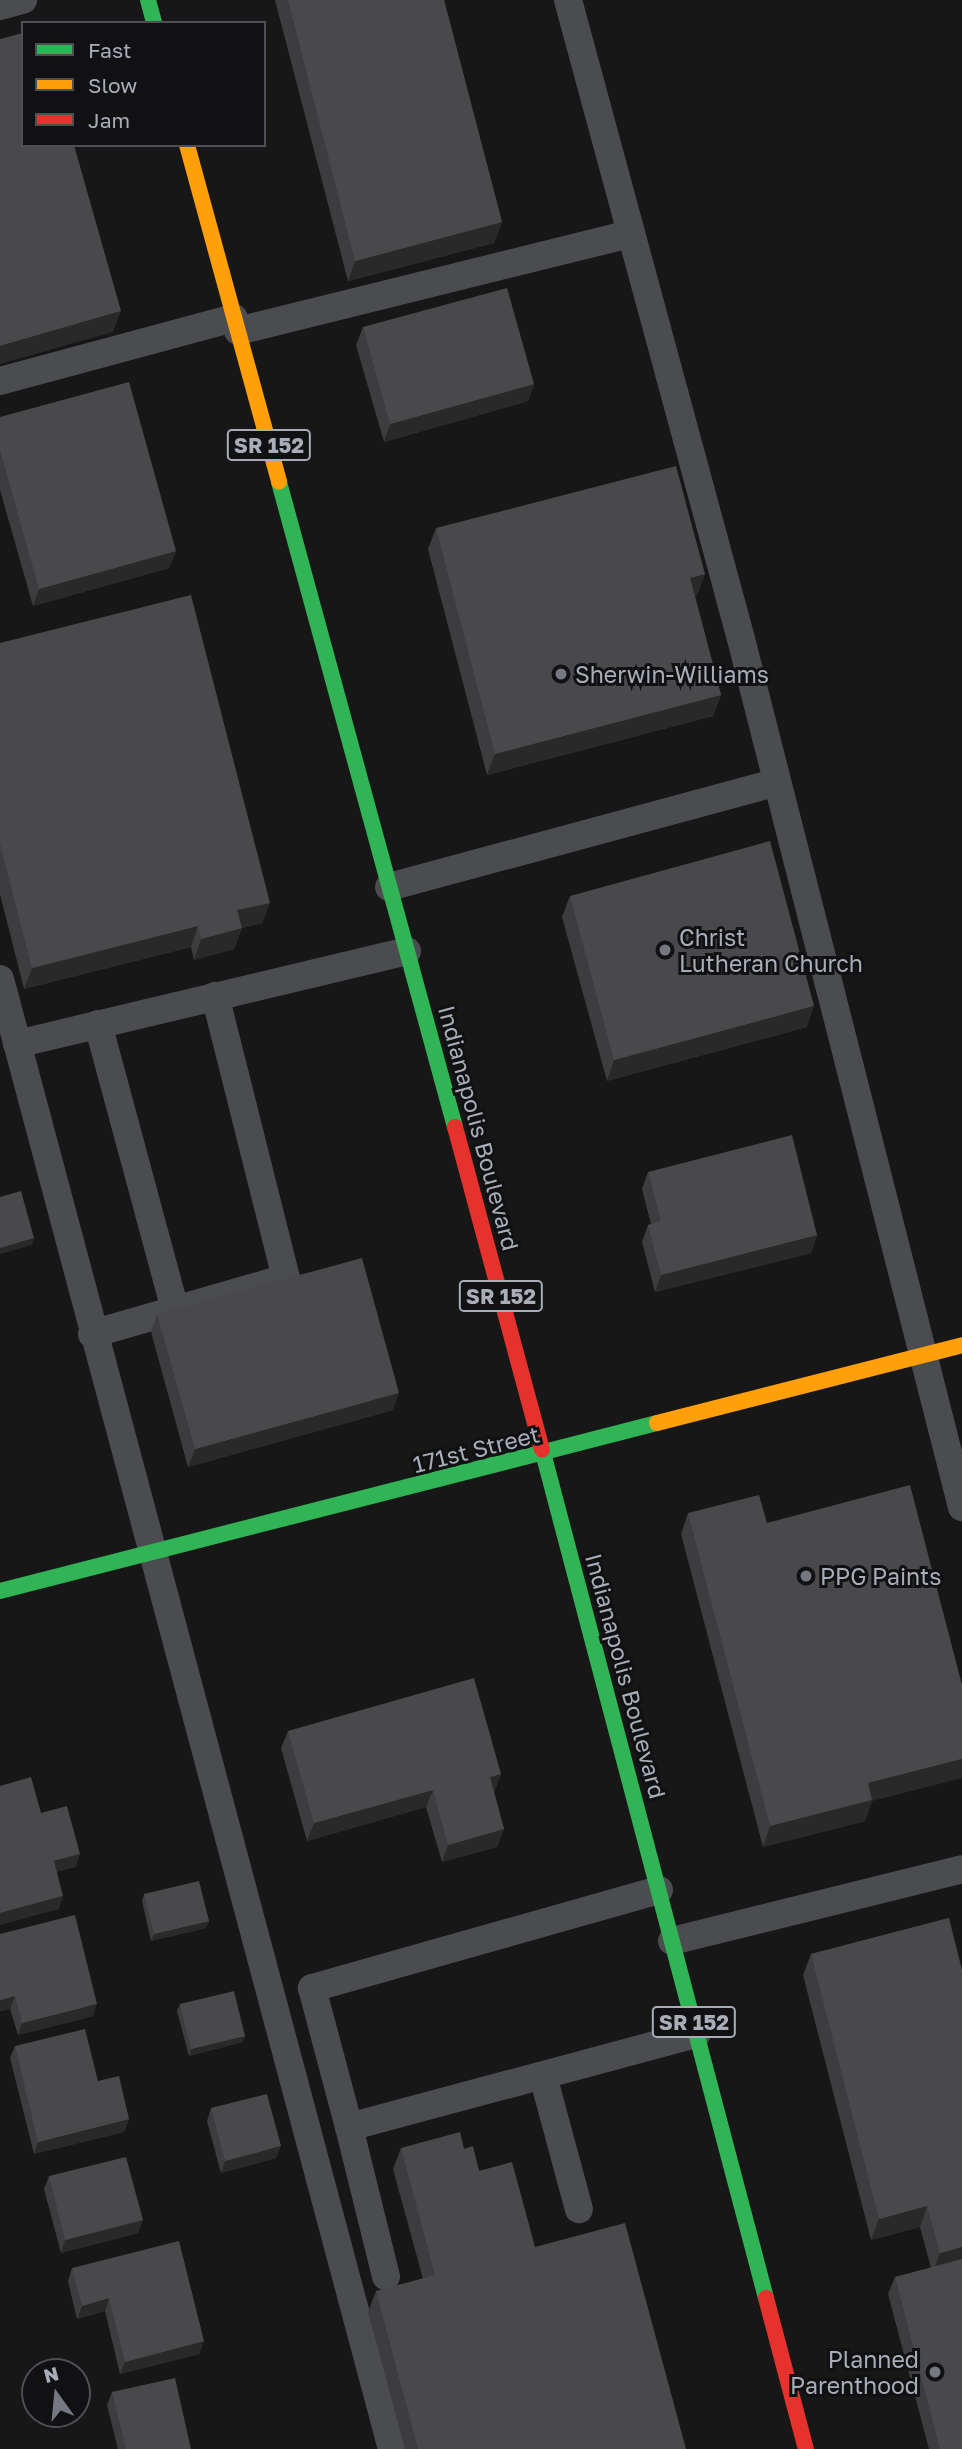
<!DOCTYPE html>
<html>
<head>
<meta charset="utf-8">
<style>
  body { margin:0 }
  #map { position:relative; width:962px; height:2449px; overflow:hidden; background:#171717; font-family:"Golos Text",sans-serif }
  div>[style] { position:absolute }
  .lane>* { height:28px; margin:-14px; padding:0 14px; transform-origin:14px; border-radius:14px; background:#4b4c50 }
  .fast>* { height:16px; margin:-8px; padding:0 8px; transform-origin:8px; border-radius:8px; background:#30b455 }
  .slow>* { height:16px; margin:-8px; padding:0 8px; transform-origin:8px; border-radius:8px; background:#ff9f0a }
  .jam>* { height:16px; margin:-8px; padding:0 8px; transform-origin:8px; border-radius:8px; background:#e5322d }
  .wall>* { inset:0; background:#3d3d3f }
  .shaded-wall>* { inset:0; background:#29292a }
  .building>* { inset:0; background:#49494c }
  .dots>* { width:19px; height:19px; translate:-50% -50%; box-sizing:border-box; border:4px solid #111113; border-radius:50% }
  span { translate:-50% -50%; white-space:nowrap; text-align:center; line-height:1.15; -webkit-text-stroke:6px #111113; paint-order:stroke }
  .shield-label span { padding:2px 5px; background:#111113; border:2px solid; border-radius:5px; -webkit-text-stroke-width:0 }
  .shield-label { font-size:21px; color:#a8adb8; font-weight:700 }
  .poi-label { font-size:23px; color:#a8adb8 }
  .left { translate:0 -50%; text-align:left }
  .right { translate:-100% -50%; text-align:right }
  .street-label { font-size:23px; color:#a8adb8 }
  .legend { position:absolute; left:21px; top:21px; width:245px; height:126px; box-sizing:border-box; background:#111113; border:2px solid #4d4f55; margin:0; padding:9px 12px; list-style:none; font-size:21px; color:#a8adb8 }
  .legend li { display:flex; align-items:center; gap:14px; height:35px }
  .legend b { width:35px; border:2px solid #4d4f55 }
  .north { position:absolute; left:21px; top:2358px; width:70px; height:70px; box-sizing:border-box; background:#111113; border:2px solid #4d4f55; border-radius:50%; rotate:345deg; font-size:19px; font-weight:700; line-height:28px; text-align:center; color:#a8adb8 }
  .north::after { content:''; display:block; margin:auto; width:24px; height:32px; background:#757880; clip-path:polygon(50% 0,100% 100%,50% 72%,0 100%) }
</style>
</head>
<body>
<div id="map">
  <div class="lane">
    <i style="left:568px;top:0;width:662px;rotate:74.85deg"></i>
    <i style="left:741px;top:639px;width:896px;rotate:75.72deg"></i>
    <i style="left:0;top:6px;width:24px;rotate:-15deg"></i>
    <i style="left:238px;top:331px;width:405px;rotate:-13.9deg"></i>
    <i style="left:0;top:381px;width:242px;rotate:-15.1deg"></i>
    <i style="left:389px;top:887px;width:402px;rotate:-15.1deg"></i>
    <i style="left:0;top:979px;width:1521px;rotate:75.07deg"></i>
    <i style="left:98px;top:1024px;width:295px;rotate:74.9deg"></i>
    <i style="left:17px;top:1044px;width:401px;rotate:-13.4deg"></i>
    <i style="left:92px;top:1334px;width:202px;rotate:-16.1deg"></i>
    <i style="left:286px;top:1278px;width:291px;rotate:-104.1deg"></i>
    <i style="left:659px;top:1890px;width:361px;rotate:164.2deg"></i>
    <i style="left:312px;top:1988px;width:144px;rotate:75.1deg"></i>
    <i style="left:349px;top:2127px;width:360px;rotate:-15deg"></i>
    <i style="left:672px;top:1941px;width:299px;rotate:-13.9deg"></i>
    <i style="left:543px;top:2076px;width:138px;rotate:74.9deg"></i>
    <i style="left:349px;top:2127px;width:154px;rotate:76.1deg"></i>
  </div>
  <div class="fast">
    <i style="left:148px;top:0;width:24px;rotate:75deg"></i>
    <i style="left:279px;top:482px;width:669px;rotate:74.74deg"></i>
    <i style="left:542px;top:1449px;width:878px;rotate:75.22deg"></i>
    <i style="left:0;top:1591px;width:678px;rotate:-14.34deg"></i>
  </div>
  <div class="slow">
    <i style="left:187px;top:145px;width:349px;rotate:74.7deg"></i>
    <i style="left:657px;top:1423px;width:315px;rotate:-14.3deg"></i>
  </div>
  <div class="jam">
    <i style="left:455px;top:1127px;width:334px;rotate:74.9deg"></i>
    <i style="left:766px;top:2298px;width:156px;rotate:75.2deg"></i>
  </div>
  <div class="wall">
    <i style="clip-path:polygon(275px 0,444px 0,502px 222px,494px 243px,348px 281px)"></i>
    <i style="clip-path:polygon(363px 327px,534px 384px,528px 401px,384px 442px,356px 345px)"></i>
    <i style="clip-path:polygon(0 417px,176px 551px,169px 568px,33px 606px,0 490px)"></i>
    <i style="clip-path:polygon(436px 528px,705px 574px,697px 595px,695px 596px,721px 695px,713px 716px,487px 775px,428px 549px)"></i>
    <i style="clip-path:polygon(0 643px,270px 903px,262px 923px,242px 928px,234px 949px,194px 960px,191px 947px,24px 989px,0 894px)"></i>
    <i style="clip-path:polygon(570px 896px,807px 1027px,607px 1081px,562px 917px)"></i>
    <i style="clip-path:polygon(648px 1172px,817px 1235px,811px 1253px,655px 1292px,642px 1242px,648px 1225px,651px 1224px,642px 1189px)"></i>
    <i style="clip-path:polygon(157px 1314px,393px 1410px,188px 1467px,151px 1332px)"></i>
    <i style="clip-path:polygon(688px 1513px,767px 1523px,872px 1801px,865px 1821px,763px 1847px,681px 1534px)"></i>
    <i style="clip-path:polygon(288px 1731px,501px 1774px,494px 1792px,504px 1829px,497px 1847px,442px 1862px,426px 1807px,307px 1841px,281px 1748px)"></i>
    <i style="clip-path:polygon(144px 1894px,209px 1921px,206px 1928px,151px 1941px,142px 1901px)"></i>
    <i style="clip-path:polygon(949px 1918px,962px 2449px,929px 2449px,888px 2294px,895px 2277px,931px 2268px,920px 2227px,871px 2240px,803px 1975px,811px 1954px)"></i>
    <i style="clip-path:polygon(0 1934px,93px 2016px,18px 2035px,10px 2009px,0 2011px)"></i>
    <i style="clip-path:polygon(180px 2004px,245px 2036px,243px 2042px,189px 2056px,177px 2011px)"></i>
    <i style="clip-path:polygon(15px 2046px,98px 2081px,129px 2119px,124px 2132px,34px 2154px,10px 2058px)"></i>
    <i style="clip-path:polygon(211px 2108px,276px 2158px,221px 2173px,207px 2121px)"></i>
    <i style="clip-path:polygon(401px 2148px,464px 2149px,535px 2247px,686px 2449px,405px 2449px,368px 2312px,376px 2291px,423px 2279px,393px 2169px)"></i>
    <i style="clip-path:polygon(49px 2176px,143px 2220px,138px 2233px,61px 2253px,44px 2189px)"></i>
    <i style="clip-path:polygon(72px 2268px,204px 2341px,199px 2354px,120px 2374px,105px 2311px,77px 2319px,68px 2281px)"></i>
    <i style="clip-path:polygon(112px 2392px,191px 2449px,118px 2449px,107px 2405px)"></i>
  </div>
  <div class="shaded-wall">
    <i style="clip-path:polygon(502px 222px,494px 243px,348px 281px,355px 261px)"></i>
    <i style="clip-path:polygon(121px 311px,113px 332px,0 364px,0 346px)"></i>
    <i style="clip-path:polygon(534px 384px,528px 401px,384px 442px,390px 424px)"></i>
    <i style="clip-path:polygon(176px 551px,169px 568px,33px 606px,39px 589px)"></i>
    <i style="clip-path:polygon(705px 574px,697px 595px,682px 598px,690px 578px)"></i>
    <i style="clip-path:polygon(721px 695px,713px 716px,487px 775px,495px 754px)"></i>
    <i style="clip-path:polygon(270px 903px,262px 923px,230px 931px,237px 910px)"></i>
    <i style="clip-path:polygon(198px 926px,191px 947px,24px 989px,32px 968px)"></i>
    <i style="clip-path:polygon(242px 928px,234px 949px,194px 960px,201px 939px)"></i>
    <i style="clip-path:polygon(814px 1006px,807px 1027px,607px 1081px,614px 1060px)"></i>
    <i style="clip-path:polygon(817px 1235px,811px 1253px,655px 1292px,661px 1275px)"></i>
    <i style="clip-path:polygon(34px 1238px,32px 1245px,0 1254px,0 1248px)"></i>
    <i style="clip-path:polygon(399px 1393px,393px 1410px,188px 1467px,195px 1449px)"></i>
    <i style="clip-path:polygon(962px 1759px,962px 1778px,872px 1801px,865px 1821px,763px 1847px,770px 1826px,868px 1783px)"></i>
    <i style="clip-path:polygon(501px 1774px,494px 1791px,483px 1794px,490px 1777px)"></i>
    <i style="clip-path:polygon(433px 1790px,426px 1807px,307px 1841px,314px 1823px)"></i>
    <i style="clip-path:polygon(504px 1829px,497px 1847px,442px 1862px,448px 1845px)"></i>
    <i style="clip-path:polygon(80px 1854px,76px 1867px,49px 1874px,54px 1861px)"></i>
    <i style="clip-path:polygon(63px 1896px,59px 1909px,0 1925px,0 1913px)"></i>
    <i style="clip-path:polygon(209px 1921px,206px 1928px,151px 1941px,154px 1934px)"></i>
    <i style="clip-path:polygon(15px 1996px,10px 2009px,0 2011px,0 2000px)"></i>
    <i style="clip-path:polygon(97px 2004px,93px 2016px,18px 2035px,22px 2023px)"></i>
    <i style="clip-path:polygon(245px 2036px,243px 2042px,189px 2056px,191px 2049px)"></i>
    <i style="clip-path:polygon(129px 2119px,124px 2132px,34px 2154px,38px 2142px)"></i>
    <i style="clip-path:polygon(281px 2146px,276px 2158px,221px 2173px,225px 2161px)"></i>
    <i style="clip-path:polygon(927px 2206px,920px 2227px,871px 2240px,879px 2219px)"></i>
    <i style="clip-path:polygon(143px 2220px,138px 2233px,61px 2253px,65px 2240px)"></i>
    <i style="clip-path:polygon(962px 2247px,962px 2266px,932px 2274px,940px 2253px)"></i>
    <i style="clip-path:polygon(109px 2298px,105px 2311px,77px 2319px,82px 2306px)"></i>
    <i style="clip-path:polygon(204px 2341px,199px 2354px,120px 2374px,125px 2362px)"></i>
  </div>
  <div class="building">
    <i style="clip-path:polygon(288px 0,444px 0,502px 222px,355px 261px)"></i>
    <i style="clip-path:polygon(23px 33px,23px 145px,74px 145px,121px 311px,0 346px,0 39px)"></i>
    <i style="clip-path:polygon(507px 288px,534px 384px,390px 424px,363px 327px)"></i>
    <i style="clip-path:polygon(129px 382px,176px 551px,39px 589px,0 450px,0 417px)"></i>
    <i style="clip-path:polygon(676px 466px,705px 574px,690px 578px,721px 695px,495px 754px,436px 528px)"></i>
    <i style="clip-path:polygon(191px 595px,270px 903px,237px 910px,242px 928px,201px 939px,198px 926px,32px 968px,0 844px,0 643px)"></i>
    <i style="clip-path:polygon(770px 841px,814px 1006px,614px 1060px,570px 896px)"></i>
    <i style="clip-path:polygon(792px 1135px,817px 1235px,661px 1275px,648px 1225px,661px 1221px,648px 1172px)"></i>
    <i style="clip-path:polygon(21px 1191px,34px 1238px,0 1248px,0 1197px)"></i>
    <i style="clip-path:polygon(362px 1258px,399px 1393px,195px 1449px,157px 1314px)"></i>
    <i style="clip-path:polygon(910px 1485px,962px 1685px,962px 1759px,868px 1783px,872px 1800px,770px 1826px,688px 1513px,759px 1495px,767px 1523px)"></i>
    <i style="clip-path:polygon(474px 1678px,501px 1774px,490px 1777px,504px 1829px,448px 1845px,433px 1790px,314px 1823px,288px 1731px)"></i>
    <i style="clip-path:polygon(31px 1777px,41px 1813px,67px 1806px,80px 1854px,54px 1861px,63px 1896px,0 1913px,0 1786px)"></i>
    <i style="clip-path:polygon(199px 1881px,209px 1921px,154px 1934px,144px 1894px)"></i>
    <i style="clip-path:polygon(75px 1915px,97px 2004px,22px 2023px,15px 1996px,0 2000px,0 1934px)"></i>
    <i style="clip-path:polygon(949px 1918px,962px 1970px,962px 2247px,940px 2253px,927px 2206px,879px 2219px,811px 1954px)"></i>
    <i style="clip-path:polygon(234px 1991px,245px 2036px,191px 2049px,180px 2004px)"></i>
    <i style="clip-path:polygon(85px 2029px,98px 2081px,119px 2076px,129px 2119px,38px 2142px,15px 2046px)"></i>
    <i style="clip-path:polygon(267px 2094px,281px 2146px,225px 2161px,211px 2108px)"></i>
    <i style="clip-path:polygon(460px 2132px,464px 2149px,473px 2146px,479px 2171px,512px 2162px,535px 2247px,625px 2223px,686px 2449px,418px 2449px,376px 2291px,435px 2275px,401px 2148px)"></i>
    <i style="clip-path:polygon(126px 2157px,143px 2220px,65px 2240px,49px 2176px)"></i>
    <i style="clip-path:polygon(179px 2241px,204px 2341px,125px 2362px,109px 2298px,82px 2306px,72px 2268px)"></i>
    <i style="clip-path:polygon(962px 2259px,962px 2449px,940px 2449px,895px 2277px)"></i>
    <i style="clip-path:polygon(175px 2378px,191px 2449px,126px 2449px,112px 2392px)"></i>
  </div>
  <div class="dots">
    <i style="left:561px;top:674px;background:#757880"></i>
    <i style="left:665px;top:950px;background:#757880"></i>
    <i style="left:806px;top:1576px;background:#757880"></i>
    <i style="left:935px;top:2372px;background:#757880"></i>
  </div>
  <div class="shield-label">
    <span style="left:269px;top:445px">SR 152</span>
    <span style="left:501px;top:1296px">SR 152</span>
    <span style="left:694px;top:2022px">SR 152</span>
  </div>
  <div class="poi-label">
    <span class="left" style="left:575px;top:674px">Sherwin-Williams</span>
    <span class="left" style="left:679px;top:950px">Christ<br>Lutheran Church</span>
    <span class="left" style="left:820px;top:1576px">PPG Paints</span>
    <span class="right" style="left:919px;top:2372px">Planned<br>Parenthood</span>
  </div>
  <div class="street-label">
    <span style="left:479px;top:1128px;rotate:75deg">Indianapolis Boulevard</span>
    <span style="left:476px;top:1449px;rotate:-14deg">171st Street</span>
    <span style="left:626px;top:1676px;rotate:75deg">Indianapolis Boulevard</span>
  </div>
  <ul class="legend">
  <li><b style="height:9px;background:#30b455"></b>Fast</li>
  <li><b style="height:9px;background:#ff9f0a"></b>Slow</li>
  <li><b style="height:9px;background:#e5322d"></b>Jam</li>
  </ul>
  <div class="north">N</div>
</div>
</body>
</html>
